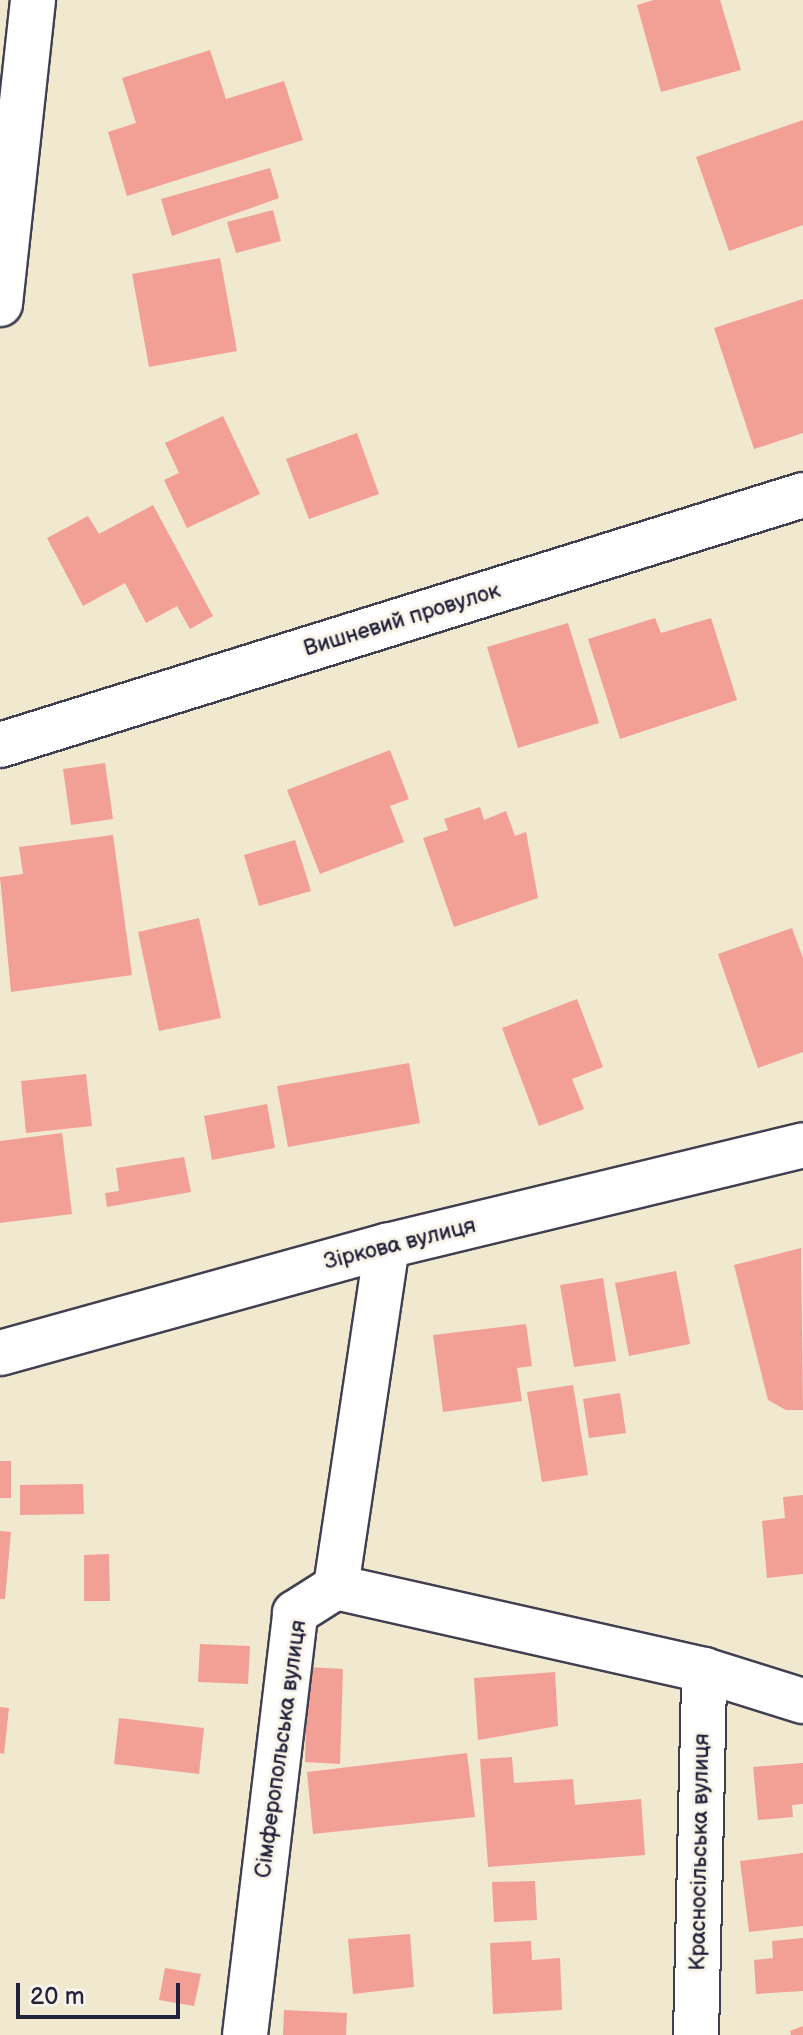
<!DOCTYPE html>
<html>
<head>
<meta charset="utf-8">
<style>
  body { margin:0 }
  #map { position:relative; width:803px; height:2035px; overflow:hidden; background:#f1e8d0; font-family:"Balsamiq Sans",sans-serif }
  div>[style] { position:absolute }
  .building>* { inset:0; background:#f29f96 }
  .roads { filter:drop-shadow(2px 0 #414051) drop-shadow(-2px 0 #414051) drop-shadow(0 2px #414051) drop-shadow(0 -2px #414051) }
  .street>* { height:44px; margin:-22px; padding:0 22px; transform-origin:22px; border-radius:22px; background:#fff }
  span { translate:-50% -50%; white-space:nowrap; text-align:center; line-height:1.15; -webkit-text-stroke:6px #f7f3e8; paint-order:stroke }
  .street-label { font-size:22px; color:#22223b }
  .scale { position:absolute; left:16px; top:1983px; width:164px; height:36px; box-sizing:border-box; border:4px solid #22223b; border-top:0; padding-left:10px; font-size:24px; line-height:28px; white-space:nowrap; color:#22223b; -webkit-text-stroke:6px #f7f3e8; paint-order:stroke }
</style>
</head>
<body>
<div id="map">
  <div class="building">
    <i style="clip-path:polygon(654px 0,720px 0,741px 70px,661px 92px,637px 5px)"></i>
    <i style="clip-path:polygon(210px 50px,226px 99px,284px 81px,303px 140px,127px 196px,108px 132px,136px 123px,122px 78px)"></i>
    <i style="clip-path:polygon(803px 120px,803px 225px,729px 251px,696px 157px)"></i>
    <i style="clip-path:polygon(270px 168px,279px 198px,172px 236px,161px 199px)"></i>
    <i style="clip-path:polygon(273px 210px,281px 241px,236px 253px,227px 222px)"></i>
    <i style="clip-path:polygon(220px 258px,237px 351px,149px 367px,132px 274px)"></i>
    <i style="clip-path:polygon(803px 299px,803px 433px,754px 449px,714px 328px)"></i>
    <i style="clip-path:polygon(223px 416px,260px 494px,187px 528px,164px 480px,179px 473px,165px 443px)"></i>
    <i style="clip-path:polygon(357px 433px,379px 494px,309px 519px,286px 459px)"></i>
    <i style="clip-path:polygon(153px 505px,213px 616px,190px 629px,177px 606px,146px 623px,125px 583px,83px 606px,47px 538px,88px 516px,99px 534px)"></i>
    <i style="clip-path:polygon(655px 618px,661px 633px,711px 618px,737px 700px,620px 739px,588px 639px)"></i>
    <i style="clip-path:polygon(568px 623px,599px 723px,518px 748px,487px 647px)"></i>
    <i style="clip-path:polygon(390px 750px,409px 799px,390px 806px,404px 842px,320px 874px,287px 790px)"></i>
    <i style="clip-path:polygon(105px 763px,113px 819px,71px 825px,63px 769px)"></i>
    <i style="clip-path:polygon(480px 807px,484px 820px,506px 811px,515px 836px,526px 832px,538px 898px,454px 927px,423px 838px,448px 830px,444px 819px)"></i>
    <i style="clip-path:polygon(113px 835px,132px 975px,11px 992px,0 877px,23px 874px,19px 847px)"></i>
    <i style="clip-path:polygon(295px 840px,311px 891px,259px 906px,244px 855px)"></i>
    <i style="clip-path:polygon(199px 918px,221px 1018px,159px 1031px,138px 932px)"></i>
    <i style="clip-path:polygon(792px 928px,803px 958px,803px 1052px,758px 1068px,718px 954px)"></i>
    <i style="clip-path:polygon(577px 999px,603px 1067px,572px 1079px,584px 1109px,539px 1126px,502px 1028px)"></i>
    <i style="clip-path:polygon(409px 1063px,420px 1123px,288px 1147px,277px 1086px)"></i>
    <i style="clip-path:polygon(86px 1074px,92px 1126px,26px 1133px,21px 1081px)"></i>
    <i style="clip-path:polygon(267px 1104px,275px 1148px,212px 1160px,204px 1116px)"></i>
    <i style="clip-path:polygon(62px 1133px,72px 1214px,0 1223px,0 1141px)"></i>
    <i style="clip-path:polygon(184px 1157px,191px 1192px,107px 1207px,105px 1193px,119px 1191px,116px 1168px)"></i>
    <i style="clip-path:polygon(801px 1248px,803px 1410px,786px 1410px,768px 1400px,734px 1265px)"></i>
    <i style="clip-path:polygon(676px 1271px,690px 1344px,629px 1356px,615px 1283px)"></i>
    <i style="clip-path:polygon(603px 1278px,616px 1361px,574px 1367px,560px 1285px)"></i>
    <i style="clip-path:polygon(526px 1324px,532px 1366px,517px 1368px,522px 1401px,443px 1412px,433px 1335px)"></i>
    <i style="clip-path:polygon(573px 1385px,588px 1475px,542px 1482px,527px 1392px)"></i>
    <i style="clip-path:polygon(620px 1393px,626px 1433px,589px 1438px,583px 1399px)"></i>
    <i style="clip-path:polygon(0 1461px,11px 1461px,11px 1498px,0 1498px)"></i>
    <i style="clip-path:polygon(83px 1484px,84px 1514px,20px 1515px,20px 1485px)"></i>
    <i style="clip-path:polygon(803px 1495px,803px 1574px,767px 1578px,762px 1521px,785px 1518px,783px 1497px)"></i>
    <i style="clip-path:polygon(0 1531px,11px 1532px,5px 1599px,0 1599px)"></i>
    <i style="clip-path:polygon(109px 1554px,110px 1601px,84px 1601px,84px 1555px)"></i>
    <i style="clip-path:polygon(200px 1644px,250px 1646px,248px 1684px,198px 1682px)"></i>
    <i style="clip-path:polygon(308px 1667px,343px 1669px,340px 1764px,305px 1762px)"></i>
    <i style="clip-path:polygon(555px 1672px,558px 1726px,478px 1740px,474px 1678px)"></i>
    <i style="clip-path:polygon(0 1707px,9px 1708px,4px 1754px,0 1753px)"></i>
    <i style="clip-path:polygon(119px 1718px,204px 1728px,199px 1774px,114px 1764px)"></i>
    <i style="clip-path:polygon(467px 1753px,475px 1817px,313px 1834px,307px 1772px)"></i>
    <i style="clip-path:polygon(512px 1757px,514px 1783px,573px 1779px,575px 1805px,641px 1799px,645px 1855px,488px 1867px,480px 1759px)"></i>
    <i style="clip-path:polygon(803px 1763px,803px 1804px,792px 1805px,793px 1817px,758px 1820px,753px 1767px)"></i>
    <i style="clip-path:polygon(803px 1853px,803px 1926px,749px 1932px,740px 1861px)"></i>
    <i style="clip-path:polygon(535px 1881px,537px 1920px,494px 1922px,492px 1882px)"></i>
    <i style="clip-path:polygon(410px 1934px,414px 1987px,353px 1994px,348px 1939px)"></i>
    <i style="clip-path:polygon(803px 1938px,803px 1991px,756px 1994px,754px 1960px,773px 1958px,772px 1941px)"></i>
    <i style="clip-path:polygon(531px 1941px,532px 1960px,560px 1958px,562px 2010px,493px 2014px,490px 1943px)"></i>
    <i style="clip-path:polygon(165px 1968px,201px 1974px,194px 2006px,159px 2000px)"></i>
    <i style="clip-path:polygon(284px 2010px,347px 2013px,346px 2035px,283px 2035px)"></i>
    <i style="clip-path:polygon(803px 2026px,803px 2035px,791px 2035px,790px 2031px)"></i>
  </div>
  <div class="roads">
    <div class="street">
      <i style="left:0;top:304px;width:306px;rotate:-83.8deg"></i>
      <i style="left:0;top:745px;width:841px;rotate:-17.29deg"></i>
      <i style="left:0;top:1353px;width:402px;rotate:-15.5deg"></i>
      <i style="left:387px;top:1246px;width:428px;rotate:-13.6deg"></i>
      <i style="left:336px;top:1587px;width:377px;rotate:12.7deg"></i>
      <i style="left:704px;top:1670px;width:104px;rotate:17.4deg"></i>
      <i style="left:245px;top:2035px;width:425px;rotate:-83.2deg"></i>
      <i style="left:295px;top:1613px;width:49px;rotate:-32.4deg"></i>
      <i style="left:336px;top:1587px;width:345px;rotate:-81.5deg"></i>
      <i style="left:696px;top:2035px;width:365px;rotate:-88.7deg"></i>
    </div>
  </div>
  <div class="street-label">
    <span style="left:402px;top:620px;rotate:-17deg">Вишневий провулок</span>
    <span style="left:400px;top:1244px;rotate:-14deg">Зіркова вулиця</span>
    <span style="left:281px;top:1749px;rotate:-82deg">Сімферопольська вулиця</span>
    <span style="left:700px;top:1852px;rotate:-89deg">Красносільська вулиця</span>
  </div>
  <div class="scale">20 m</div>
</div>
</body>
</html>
